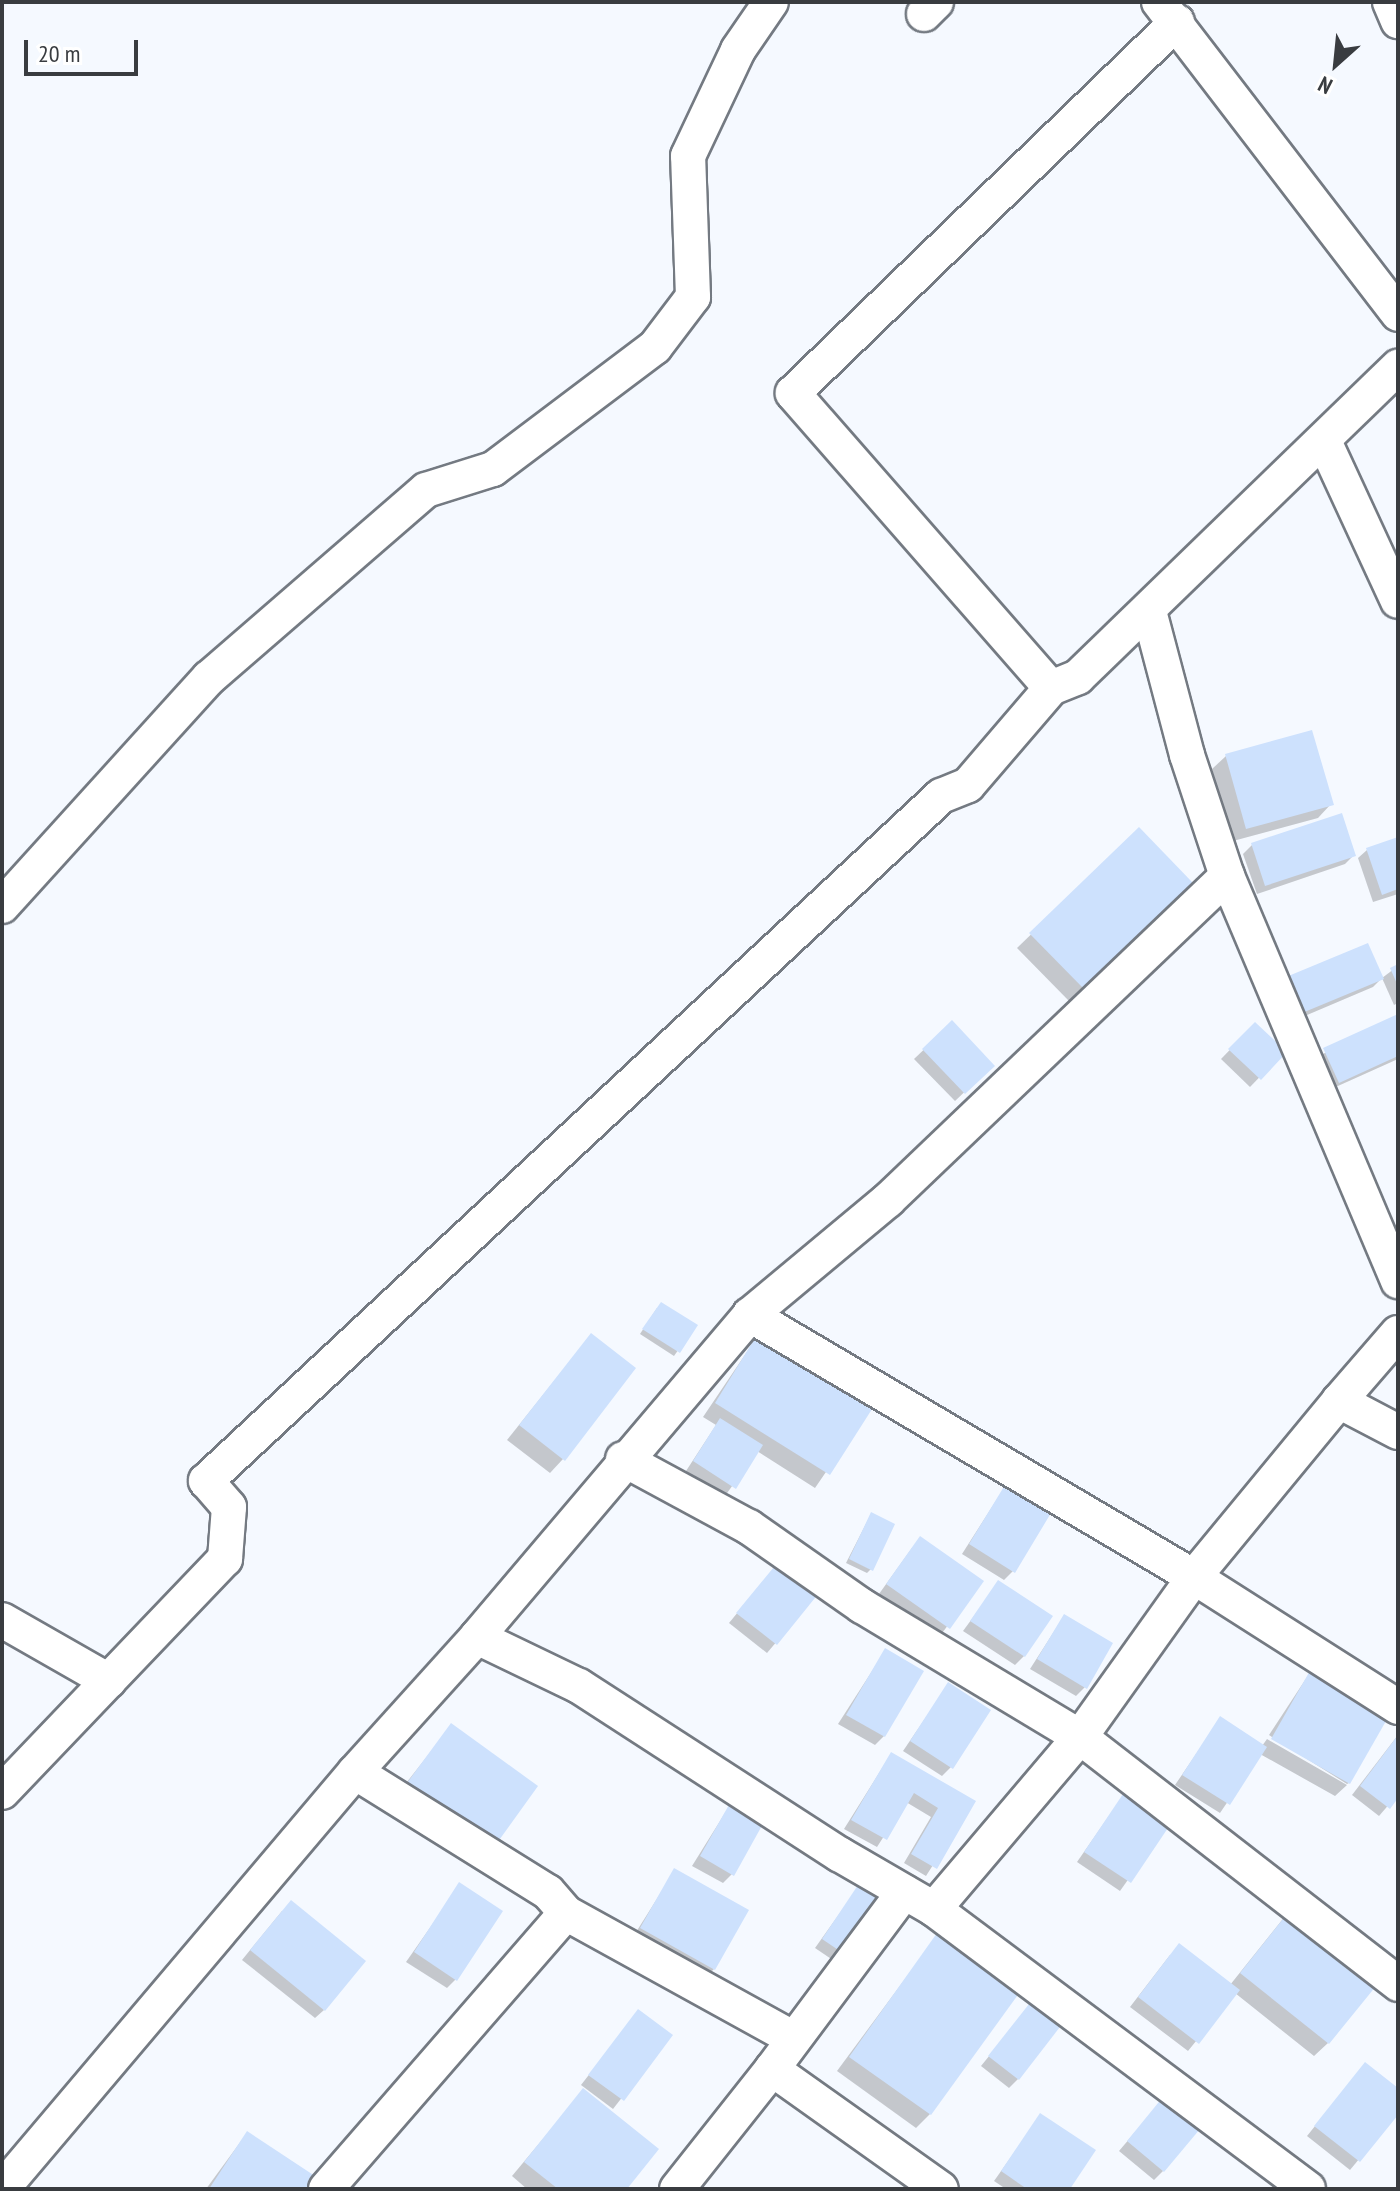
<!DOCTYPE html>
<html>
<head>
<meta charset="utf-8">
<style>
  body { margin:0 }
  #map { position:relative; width:1400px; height:2191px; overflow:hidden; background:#f5f9ff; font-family:"PT Sans Narrow",sans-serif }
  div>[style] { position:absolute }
  .shadow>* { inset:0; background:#0003 }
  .building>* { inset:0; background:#cde1fd }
  .roads { filter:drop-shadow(2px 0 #747a82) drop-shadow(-2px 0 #747a82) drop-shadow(0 2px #747a82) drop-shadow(0 -2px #747a82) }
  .street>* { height:34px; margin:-17px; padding:0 17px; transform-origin:17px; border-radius:17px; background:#fff }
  span { translate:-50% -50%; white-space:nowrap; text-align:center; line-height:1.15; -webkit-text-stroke:7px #fff; paint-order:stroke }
  .frame { position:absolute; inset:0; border:4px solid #393c40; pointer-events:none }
  .north { position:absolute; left:1296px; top:24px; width:80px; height:80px; -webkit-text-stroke:6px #fff; paint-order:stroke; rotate:207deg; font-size:22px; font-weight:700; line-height:32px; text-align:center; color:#393c40 }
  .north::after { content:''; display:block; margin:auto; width:28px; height:36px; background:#393c40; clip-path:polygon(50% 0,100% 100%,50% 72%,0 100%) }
  .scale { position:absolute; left:24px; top:40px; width:114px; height:36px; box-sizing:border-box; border:4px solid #393c40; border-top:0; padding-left:10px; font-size:24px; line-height:28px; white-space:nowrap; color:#393c40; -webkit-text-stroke:6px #fff; paint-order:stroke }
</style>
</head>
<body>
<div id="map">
  <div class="shadow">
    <i style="clip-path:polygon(1226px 756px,1331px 804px,1318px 818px,1233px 841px,1212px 769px)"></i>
    <i style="clip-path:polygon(1139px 830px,1190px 883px,1069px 1001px,1017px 948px)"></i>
    <i style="clip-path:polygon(1398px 839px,1398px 894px,1373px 902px,1358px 858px,1367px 850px)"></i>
    <i style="clip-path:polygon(1252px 845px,1354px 855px,1345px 864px,1257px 894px,1243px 854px)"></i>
    <i style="clip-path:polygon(1398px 966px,1398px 1003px,1394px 1005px,1382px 978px)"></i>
    <i style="clip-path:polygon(1382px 978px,1373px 987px,1293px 1021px,1287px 979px)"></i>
    <i style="clip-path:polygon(1398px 1016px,1398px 1059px,1329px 1090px,1315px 1058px)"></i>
    <i style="clip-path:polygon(952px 1023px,992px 1066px,955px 1101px,914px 1059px)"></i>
    <i style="clip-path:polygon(1255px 1024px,1284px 1052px,1250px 1087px,1221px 1059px)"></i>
    <i style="clip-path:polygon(657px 1308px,695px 1326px,674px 1356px,640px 1334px)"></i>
    <i style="clip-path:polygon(765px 1325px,878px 1396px,815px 1488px,757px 1451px,725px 1496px,686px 1471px,716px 1425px,703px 1417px)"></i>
    <i style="clip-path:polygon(591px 1335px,563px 1459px,550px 1473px,507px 1440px)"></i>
    <i style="clip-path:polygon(1008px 1482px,1013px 1571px,1004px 1580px,962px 1554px)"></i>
    <i style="clip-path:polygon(871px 1514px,871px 1569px,867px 1573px,846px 1563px)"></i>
    <i style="clip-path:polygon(912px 1548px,981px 1582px,939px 1637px,879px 1594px)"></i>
    <i style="clip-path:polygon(775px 1567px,821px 1589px,767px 1653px,729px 1623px)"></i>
    <i style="clip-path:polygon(999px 1582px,1024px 1656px,1015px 1665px,963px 1631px)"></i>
    <i style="clip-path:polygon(1064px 1616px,1085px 1687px,1076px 1696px,1030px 1669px)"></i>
    <i style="clip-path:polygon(885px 1651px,884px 1736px,875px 1745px,838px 1724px)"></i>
    <i style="clip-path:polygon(1311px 1671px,1349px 1783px,1347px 1784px,1269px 1735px)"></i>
    <i style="clip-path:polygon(948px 1685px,951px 1767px,942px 1776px,903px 1751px)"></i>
    <i style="clip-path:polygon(1220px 1719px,1262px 1746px,1267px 1739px,1347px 1785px,1335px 1796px,1260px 1754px,1220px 1813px,1175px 1785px)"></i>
    <i style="clip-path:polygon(451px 1726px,477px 1862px,392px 1801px)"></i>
    <i style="clip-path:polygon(1398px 1735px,1398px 1794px,1379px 1816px,1352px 1795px)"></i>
    <i style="clip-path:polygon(891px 1754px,973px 1802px,926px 1876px,904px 1863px,931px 1817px,906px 1802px,877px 1847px,844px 1829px)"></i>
    <i style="clip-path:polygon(1127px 1790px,1171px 1819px,1120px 1891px,1077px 1862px)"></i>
    <i style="clip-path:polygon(730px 1805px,732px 1874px,723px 1883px,692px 1866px)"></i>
    <i style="clip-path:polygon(675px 1870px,714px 1969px,705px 1978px,633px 1937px)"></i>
    <i style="clip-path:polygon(862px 1882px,852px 1973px,815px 1948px)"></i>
    <i style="clip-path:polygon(460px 1885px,456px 1979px,447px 1988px,406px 1962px)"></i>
    <i style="clip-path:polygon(282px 1911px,324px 2010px,315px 2018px,242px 1960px)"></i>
    <i style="clip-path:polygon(1286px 1915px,1328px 2043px,1314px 2056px,1235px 1993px,1188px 2051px,1130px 2007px,1170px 1955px,1230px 1985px)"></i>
    <i style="clip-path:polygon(942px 1929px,930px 2114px,916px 2128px,837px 2071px)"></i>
    <i style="clip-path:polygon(1033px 2002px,1018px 2079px,1009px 2088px,981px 2066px)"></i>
    <i style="clip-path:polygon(638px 2012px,670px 2036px,613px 2109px,581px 2085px)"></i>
    <i style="clip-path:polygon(1357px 2074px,1398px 2091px,1398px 2112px,1350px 2170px,1307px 2136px)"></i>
    <i style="clip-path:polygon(583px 2091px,625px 2189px,527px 2189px,512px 2176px)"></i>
    <i style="clip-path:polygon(1159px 2104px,1163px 2171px,1154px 2180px,1119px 2151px)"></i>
    <i style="clip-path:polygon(1041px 2115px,1068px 2189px,1006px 2189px,994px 2181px)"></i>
    <i style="clip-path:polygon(247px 2133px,313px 2189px,206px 2189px)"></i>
  </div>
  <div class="building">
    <i style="clip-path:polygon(1312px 730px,1334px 805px,1246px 829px,1225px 754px)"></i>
    <i style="clip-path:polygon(1342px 813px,1356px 856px,1265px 886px,1251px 843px)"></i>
    <i style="clip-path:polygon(1139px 827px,1193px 883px,1084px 989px,1029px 933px)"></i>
    <i style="clip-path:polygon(1398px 837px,1398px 889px,1382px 895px,1366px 848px)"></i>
    <i style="clip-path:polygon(1368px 943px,1384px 979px,1302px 1013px,1286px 977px)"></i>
    <i style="clip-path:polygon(1398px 964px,1398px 986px,1390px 968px)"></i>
    <i style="clip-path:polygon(1398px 1014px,1398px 1056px,1339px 1083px,1323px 1048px)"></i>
    <i style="clip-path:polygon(952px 1020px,995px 1066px,965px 1094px,922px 1049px)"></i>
    <i style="clip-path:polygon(1255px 1022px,1287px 1052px,1261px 1080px,1228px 1049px)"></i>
    <i style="clip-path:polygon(661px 1302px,698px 1325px,680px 1353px,642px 1329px)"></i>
    <i style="clip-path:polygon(765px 1322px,881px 1395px,830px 1475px,715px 1403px)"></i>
    <i style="clip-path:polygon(591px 1333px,636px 1368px,565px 1461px,519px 1425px)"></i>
    <i style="clip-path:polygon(720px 1418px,763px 1445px,736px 1489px,693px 1461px)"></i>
    <i style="clip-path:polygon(1008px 1480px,1054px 1508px,1015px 1573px,969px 1544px)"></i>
    <i style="clip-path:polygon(871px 1512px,895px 1524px,873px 1571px,849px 1559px)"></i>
    <i style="clip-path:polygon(920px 1536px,984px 1581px,950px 1629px,886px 1584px)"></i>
    <i style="clip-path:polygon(783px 1556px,823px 1588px,777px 1645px,736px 1613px)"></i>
    <i style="clip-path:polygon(998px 1580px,1053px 1616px,1025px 1657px,970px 1621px)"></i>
    <i style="clip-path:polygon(1064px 1614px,1113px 1643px,1087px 1689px,1037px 1659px)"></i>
    <i style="clip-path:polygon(885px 1648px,924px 1671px,885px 1737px,846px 1715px)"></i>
    <i style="clip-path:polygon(1311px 1669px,1390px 1714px,1350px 1784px,1271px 1739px)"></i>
    <i style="clip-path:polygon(948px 1682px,991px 1710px,953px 1769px,910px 1741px)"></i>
    <i style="clip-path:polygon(1220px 1716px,1267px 1747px,1230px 1805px,1182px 1775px)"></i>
    <i style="clip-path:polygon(451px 1723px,538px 1786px,492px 1850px,404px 1787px)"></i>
    <i style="clip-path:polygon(1398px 1735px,1398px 1798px,1390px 1809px,1360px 1786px)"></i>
    <i style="clip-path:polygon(891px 1752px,976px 1801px,937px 1869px,911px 1854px,938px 1808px,914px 1793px,887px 1840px,851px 1820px)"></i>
    <i style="clip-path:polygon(1127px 1788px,1174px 1819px,1131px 1883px,1084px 1852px)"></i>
    <i style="clip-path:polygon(730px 1803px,764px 1822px,734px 1876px,700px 1856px)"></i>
    <i style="clip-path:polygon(674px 1868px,749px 1910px,715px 1970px,640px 1928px)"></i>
    <i style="clip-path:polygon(862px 1879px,902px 1906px,862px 1966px,822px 1939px)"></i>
    <i style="clip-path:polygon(459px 1882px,503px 1911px,457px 1981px,414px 1952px)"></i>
    <i style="clip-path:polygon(1299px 1899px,1389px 1970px,1329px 2044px,1240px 1973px)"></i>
    <i style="clip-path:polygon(291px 1900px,366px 1961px,325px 2011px,250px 1950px)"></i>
    <i style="clip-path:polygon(942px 1926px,1025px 1985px,931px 2115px,849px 2057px)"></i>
    <i style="clip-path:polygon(1179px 1943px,1240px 1990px,1199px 2044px,1138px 1997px)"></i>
    <i style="clip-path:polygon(1033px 1999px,1063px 2023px,1019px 2080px,988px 2056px)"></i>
    <i style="clip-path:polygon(638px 2009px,673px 2035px,624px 2101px,588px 2075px)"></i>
    <i style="clip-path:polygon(1365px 2062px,1398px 2088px,1398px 2115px,1360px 2162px,1314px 2126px)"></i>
    <i style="clip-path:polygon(583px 2088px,659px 2149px,627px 2189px,558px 2189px,524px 2162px)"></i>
    <i style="clip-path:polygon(1167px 2092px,1205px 2123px,1164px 2172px,1127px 2141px)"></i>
    <i style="clip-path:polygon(1040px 2113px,1096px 2150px,1070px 2189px,1027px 2189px,1001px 2171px)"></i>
    <i style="clip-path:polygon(247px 2131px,321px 2180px,315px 2189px,209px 2189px)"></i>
  </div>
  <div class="roads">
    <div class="street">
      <i style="left:1159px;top:2px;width:393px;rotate:52.5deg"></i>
      <i style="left:1390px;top:2px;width:21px;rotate:67deg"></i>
      <i style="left:924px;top:14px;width:17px;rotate:-45deg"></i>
      <i style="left:1324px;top:441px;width:176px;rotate:65.2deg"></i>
      <i style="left:1149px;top:611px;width:149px;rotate:75.2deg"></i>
      <i style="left:1187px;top:755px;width:127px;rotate:71.7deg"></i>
      <i style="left:1227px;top:876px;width:440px;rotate:67.1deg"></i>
      <i style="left:1051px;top:688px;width:392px;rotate:-131.2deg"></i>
      <i style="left:793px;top:393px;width:534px;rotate:-44.01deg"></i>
      <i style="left:2px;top:906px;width:308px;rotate:-47.8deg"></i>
      <i style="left:209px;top:678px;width:287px;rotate:-40.9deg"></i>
      <i style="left:426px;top:490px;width:70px;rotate:-17.4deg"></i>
      <i style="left:493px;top:469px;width:203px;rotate:-37deg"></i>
      <i style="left:655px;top:347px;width:63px;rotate:-52.8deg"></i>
      <i style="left:693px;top:297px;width:141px;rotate:-92deg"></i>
      <i style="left:688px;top:156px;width:117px;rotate:-64.7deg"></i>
      <i style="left:738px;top:50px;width:58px;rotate:-55.5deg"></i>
      <i style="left:750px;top:1315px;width:422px;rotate:130.3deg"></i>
      <i style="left:477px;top:1637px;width:113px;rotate:25.7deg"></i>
      <i style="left:579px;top:1686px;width:310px;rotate:32.9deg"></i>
      <i style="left:839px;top:1854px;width:110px;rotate:30.1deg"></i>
      <i style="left:934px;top:1909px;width:226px;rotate:-49.7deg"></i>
      <i style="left:1080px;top:1737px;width:196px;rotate:-54.5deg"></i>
      <i style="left:1194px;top:1577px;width:516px;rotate:-149.46deg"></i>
      <i style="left:750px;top:1315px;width:180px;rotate:-39.8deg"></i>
      <i style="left:888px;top:1200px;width:469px;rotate:-43.7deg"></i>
      <i style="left:1339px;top:1401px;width:90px;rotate:-49.1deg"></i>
      <i style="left:1398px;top:1432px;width:67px;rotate:-152.3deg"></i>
      <i style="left:1339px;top:1401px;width:228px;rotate:129.5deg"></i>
      <i style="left:1194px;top:1577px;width:242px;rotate:32.5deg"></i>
      <i style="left:623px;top:1459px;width:143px;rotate:28.4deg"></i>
      <i style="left:749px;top:1527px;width:138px;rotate:35deg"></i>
      <i style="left:862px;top:1606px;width:254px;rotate:31deg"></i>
      <i style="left:1080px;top:1737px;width:403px;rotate:37.8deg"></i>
      <i style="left:2px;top:1620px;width:123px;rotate:29.7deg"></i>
      <i style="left:355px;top:1772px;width:227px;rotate:31.9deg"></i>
      <i style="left:548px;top:1892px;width:28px;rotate:49deg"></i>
      <i style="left:566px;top:1913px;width:260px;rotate:28.9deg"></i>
      <i style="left:2px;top:1792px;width:323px;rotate:-46.3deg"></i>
      <i style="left:225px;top:1559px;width:52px;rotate:-85.6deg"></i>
      <i style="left:229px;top:1507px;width:35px;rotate:-131deg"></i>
      <i style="left:206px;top:1481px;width:1005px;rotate:-42.98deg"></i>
      <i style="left:941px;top:796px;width:29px;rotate:-22deg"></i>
      <i style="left:968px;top:785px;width:128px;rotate:-49.4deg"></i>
      <i style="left:1051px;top:688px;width:29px;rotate:-22deg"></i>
      <i style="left:1078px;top:677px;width:446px;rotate:-44.1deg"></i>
      <i style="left:904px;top:1892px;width:221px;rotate:126.7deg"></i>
      <i style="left:772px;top:2069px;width:207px;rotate:35.4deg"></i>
      <i style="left:934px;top:1909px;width:467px;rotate:36.8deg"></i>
      <i style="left:2px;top:2189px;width:546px;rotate:-49.75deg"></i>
      <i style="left:355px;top:1772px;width:182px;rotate:-47.9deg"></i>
      <i style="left:326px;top:2189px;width:366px;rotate:-49deg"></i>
      <i style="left:677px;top:2189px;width:153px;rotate:-51.6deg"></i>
    </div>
  </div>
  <div class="frame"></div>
  <div class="north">N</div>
  <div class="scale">20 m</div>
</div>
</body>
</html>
